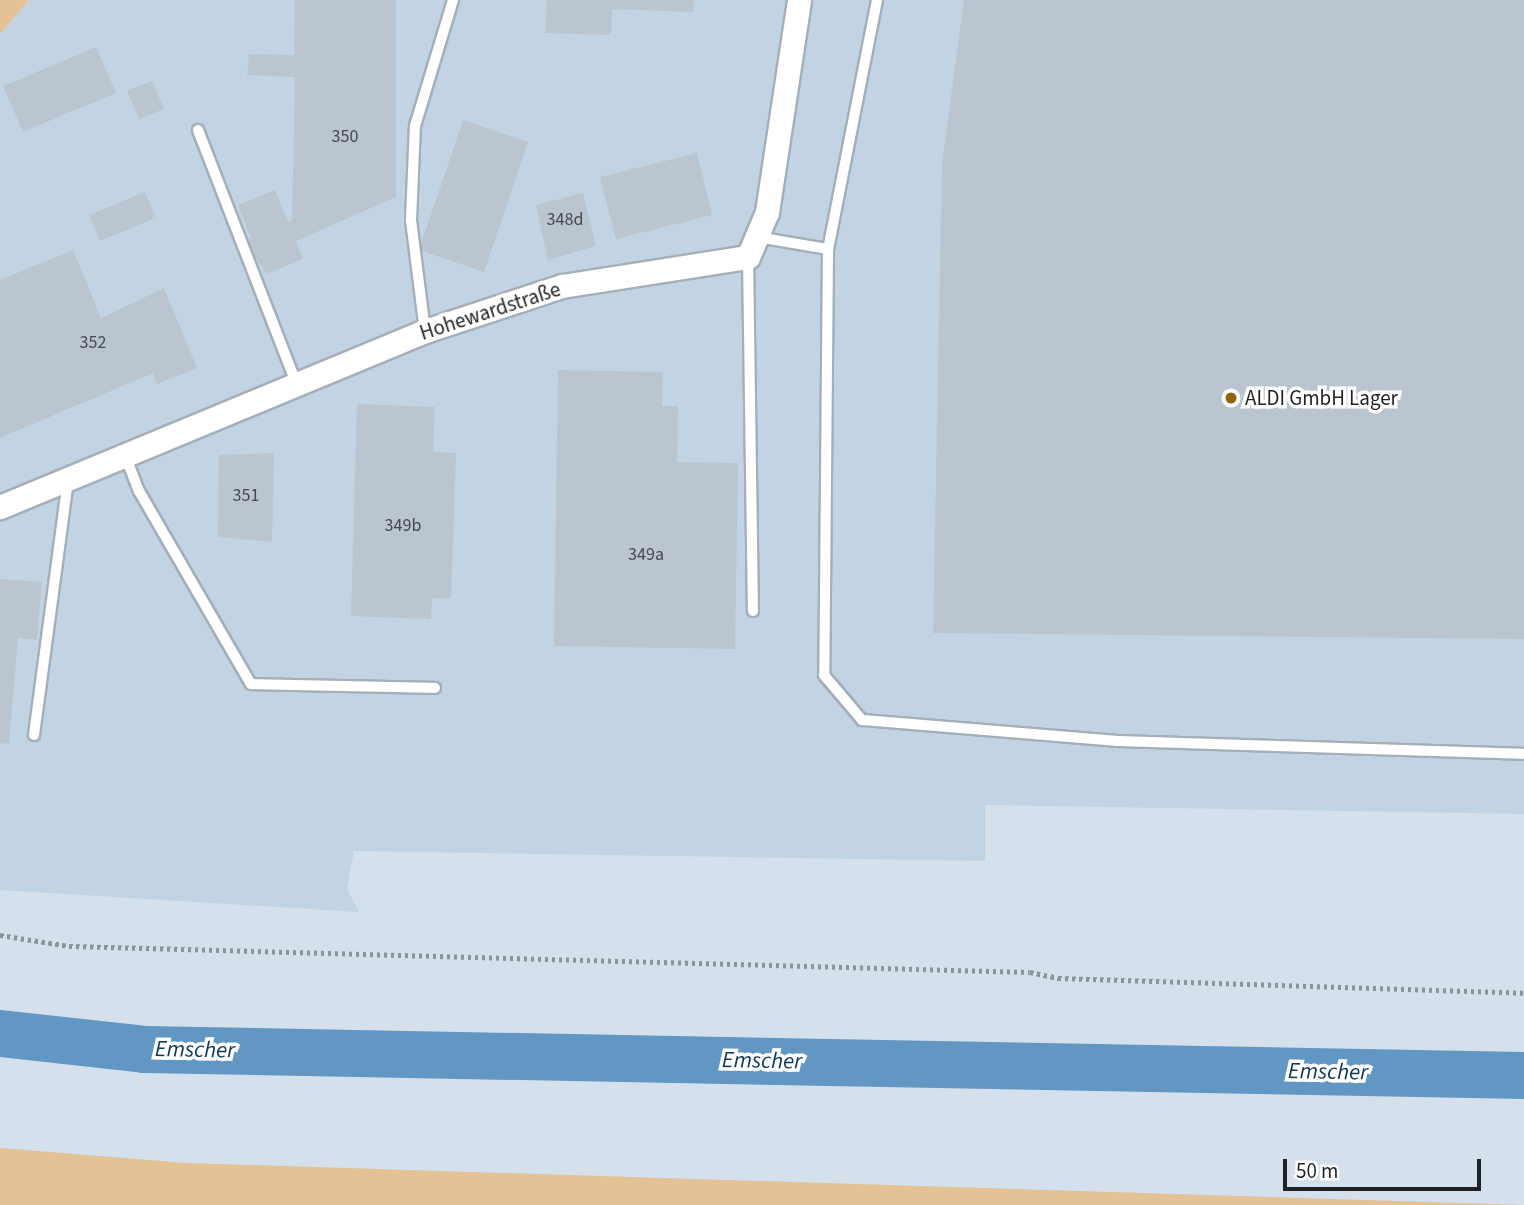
<!DOCTYPE html>
<html>
<head>
<meta charset="utf-8">
<style>
  body { margin:0 }
  #map { position:relative; width:1524px; height:1205px; overflow:hidden; background:#d4e0eb; font-family:"Source Sans 3",sans-serif }
  div>[style] { position:absolute }
  .built>* { inset:0; background:#c2d4e4 }
  .green>* { inset:0; background:#e3c296 }
  .river>* { height:47px; margin:-23.5px; padding:0 23.5px; transform-origin:23.5px; border-radius:23.5px; background:#6197c2 }
  .building>* { inset:0; background:#bac5cf }
  .path>* { height:4.5px; margin-top:-2.25px; transform-origin:0; background:repeating-linear-gradient(90deg,#8b949c 0 3.5px,transparent 0 7px) }
  .roads { filter:drop-shadow(2px 0 #a4afb9) drop-shadow(-2px 0 #a4afb9) drop-shadow(0 2px #a4afb9) drop-shadow(0 -2px #a4afb9) }
  .service>* { height:10px; margin:-5px; padding:0 5px; transform-origin:5px; border-radius:5px; background:#fff }
  .minor>* { height:23px; margin:-11.5px; padding:0 11.5px; transform-origin:11.5px; border-radius:11.5px; background:#fff }
  .dots>* { width:19px; height:19px; translate:-50% -50%; box-sizing:border-box; border:4px solid #fff; border-radius:50% }
  span { translate:-50% -50%; white-space:nowrap; text-align:center; line-height:1.15; -webkit-text-stroke:7px #fff; paint-order:stroke }
  .number-label { font-size:18px; color:#454b50 }
  .number-label span { -webkit-text-stroke-width:0 }
  .street-label { font-size:21px; color:#1e2226 }
  .poi-label { font-size:21px; color:#1e2226 }
  .left { translate:0 -50%; text-align:left }
  .water-label { font-size:23px; color:#103a58; font-style:italic }
  .scale { position:absolute; left:1283px; top:1159px; width:198px; height:32px; box-sizing:border-box; border:4px solid #1e2226; border-top:0; padding-left:9px; font-size:21px; line-height:24px; white-space:nowrap; color:#1e2226; -webkit-text-stroke:5px #fff; paint-order:stroke }
</style>
</head>
<body>
<div id="map">
  <div class="built">
    <i style="clip-path:polygon(29px 0,1524px 0,1524px 814px,985px 805px,985px 861px,354px 851px,347px 889px,359px 912px,0 890px,0 34px)"></i>
  </div>
  <div class="green">
    <i style="clip-path:polygon(0 0,29px 0,0 34px)"></i>
    <i style="clip-path:polygon(0 1148px,187px 1163px,1524px 1205px,0 1205px)"></i>
  </div>
  <div class="river">
    <i style="left:0;top:1033px;width:145px;rotate:6.3deg"></i>
    <i style="left:144px;top:1049px;width:1380px;rotate:1.08deg"></i>
  </div>
  <div class="building">
    <i style="clip-path:polygon(295px 0,396px 0,396px 197px,296px 241px,303px 259px,266px 274px,246px 240px,251px 238px,238px 205px,275px 190px,288px 222px,292px 220px,295px 77px,247px 75px,249px 54px,294px 55px)"></i>
    <i style="clip-path:polygon(547px 0,694px 0,693px 12px,612px 9px,611px 35px,545px 33px)"></i>
    <i style="clip-path:polygon(964px 0,1524px 0,1524px 639px,933px 633px,942px 163px)"></i>
    <i style="clip-path:polygon(96px 47px,116px 93px,23px 132px,3px 86px)"></i>
    <i style="clip-path:polygon(152px 81px,164px 109px,139px 119px,127px 91px)"></i>
    <i style="clip-path:polygon(463px 120px,528px 142px,484px 272px,419px 250px)"></i>
    <i style="clip-path:polygon(697px 153px,712px 215px,616px 239px,600px 177px)"></i>
    <i style="clip-path:polygon(145px 192px,156px 218px,100px 241px,89px 215px)"></i>
    <i style="clip-path:polygon(583px 193px,596px 246px,548px 260px,536px 205px)"></i>
    <i style="clip-path:polygon(73px 250px,101px 318px,164px 288px,197px 368px,157px 384px,153px 373px,0 438px,0 280px)"></i>
    <i style="clip-path:polygon(558px 370px,663px 372px,662px 406px,678px 406px,677px 462px,738px 463px,735px 649px,554px 646px)"></i>
    <i style="clip-path:polygon(357px 404px,435px 407px,433px 452px,456px 453px,451px 599px,432px 598px,431px 619px,351px 616px)"></i>
    <i style="clip-path:polygon(274px 453px,272px 542px,218px 537px,219px 455px)"></i>
    <i style="clip-path:polygon(0 579px,42px 582px,37px 640px,18px 638px,9px 744px,0 743px)"></i>
  </div>
  <div class="path">
    <i style="left:0;top:935px;width:70px;rotate:9.1deg"></i>
    <i style="left:69px;top:946px;width:961px;rotate:1.55deg"></i>
    <i style="left:1030px;top:972px;width:29px;rotate:12deg"></i>
    <i style="left:1058px;top:978px;width:466px;rotate:1.8deg"></i>
  </div>
  <div class="roads">
    <div class="service">
      <i style="left:877px;top:0;width:254px;rotate:101.1deg"></i>
      <i style="left:828px;top:249px;width:426px;rotate:90.5deg"></i>
      <i style="left:824px;top:675px;width:59px;rotate:49.8deg"></i>
      <i style="left:862px;top:720px;width:255px;rotate:4.7deg"></i>
      <i style="left:1116px;top:741px;width:408px;rotate:1.8deg"></i>
      <i style="left:198px;top:130px;width:274px;rotate:68.8deg"></i>
      <i style="left:757px;top:237px;width:72px;rotate:9.6deg"></i>
      <i style="left:748px;top:257px;width:354px;rotate:89.2deg"></i>
      <i style="left:425px;top:331px;width:112px;rotate:-97.2deg"></i>
      <i style="left:411px;top:220px;width:94px;rotate:-87.6deg"></i>
      <i style="left:415px;top:126px;width:132px;rotate:-73.2deg"></i>
      <i style="left:125px;top:455px;width:39px;rotate:69deg"></i>
      <i style="left:139px;top:491px;width:223px;rotate:59.9deg"></i>
      <i style="left:251px;top:684px;width:184px;rotate:1.2deg"></i>
      <i style="left:34px;top:735px;width:258px;rotate:-82.4deg"></i>
    </div>
    <div class="minor">
      <i style="left:0;top:507px;width:460px;rotate:-22.5deg"></i>
      <i style="left:425px;top:331px;width:144px;rotate:-18.2deg"></i>
      <i style="left:562px;top:286px;width:188px;rotate:-8.9deg"></i>
      <i style="left:748px;top:257px;width:49px;rotate:-67.1deg"></i>
      <i style="left:767px;top:212px;width:214px;rotate:-81.4deg"></i>
    </div>
  </div>
  <div class="dots">
    <i style="left:1231px;top:398px;background:#936312"></i>
  </div>
  <div class="number-label">
    <span style="left:345px;top:137px">350</span>
    <span style="left:565px;top:220px">348d</span>
    <span style="left:93px;top:343px">352</span>
    <span style="left:246px;top:496px">351</span>
    <span style="left:403px;top:526px">349b</span>
    <span style="left:646px;top:555px">349a</span>
  </div>
  <div class="street-label">
    <span style="left:490px;top:311px;rotate:-18deg">Hohewardstraße</span>
  </div>
  <div class="poi-label">
    <span class="left" style="left:1245px;top:398px">ALDI GmbH Lager</span>
  </div>
  <div class="water-label">
    <span style="left:195px;top:1050px;rotate:1deg">Emscher</span>
    <span style="left:762px;top:1061px;rotate:1deg">Emscher</span>
    <span style="left:1328px;top:1072px;rotate:1deg">Emscher</span>
  </div>
  <div class="scale">50 m</div>
</div>
</body>
</html>
